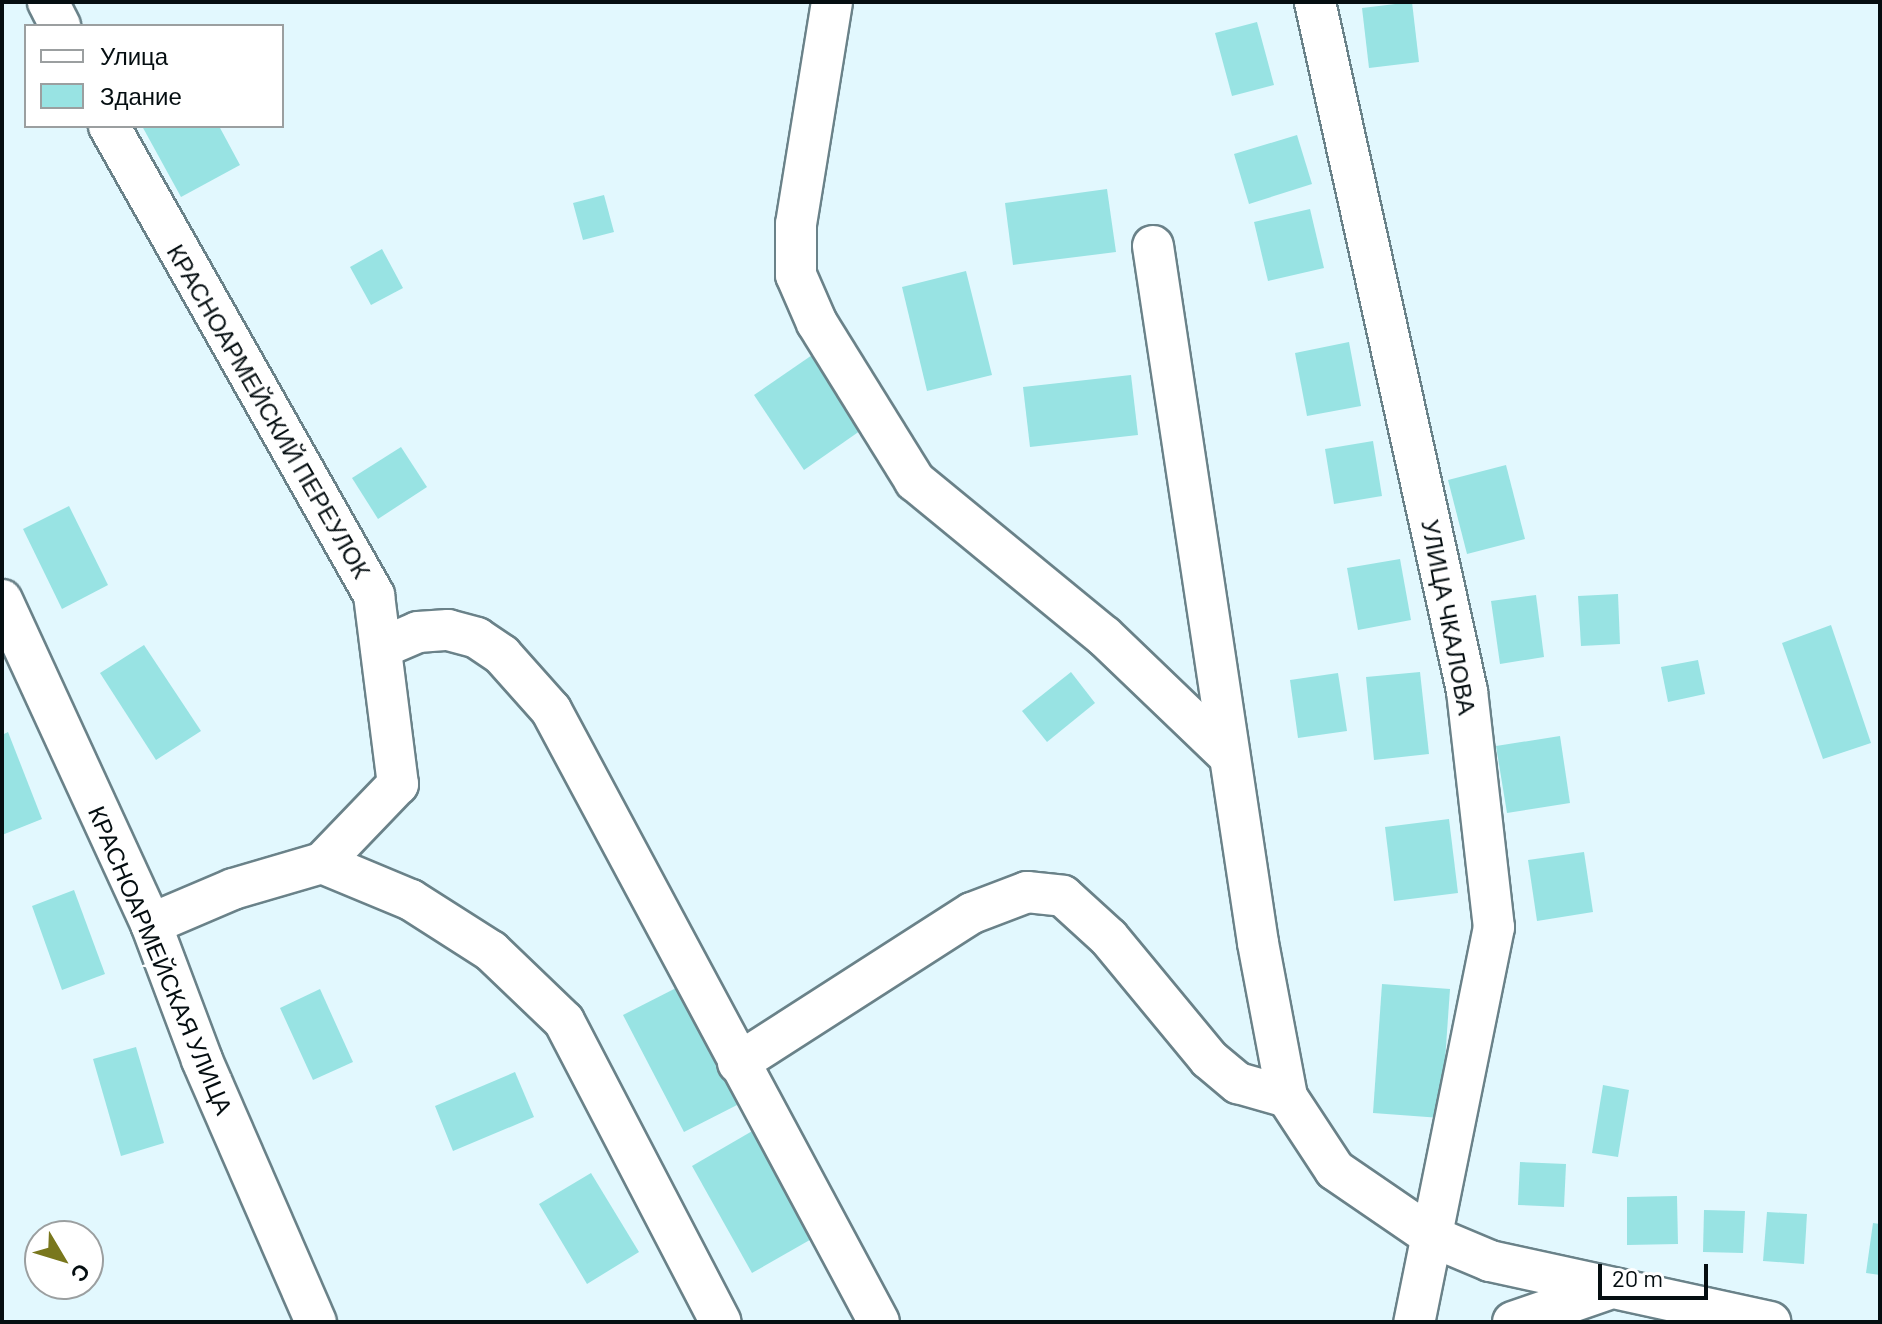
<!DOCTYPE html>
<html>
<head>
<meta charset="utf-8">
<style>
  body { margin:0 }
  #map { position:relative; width:1882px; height:1324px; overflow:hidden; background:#e2f8fe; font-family:Barlow,sans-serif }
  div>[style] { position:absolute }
  .building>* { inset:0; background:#98e3e3 }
  .roads { filter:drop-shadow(2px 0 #6a8289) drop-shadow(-2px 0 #6a8289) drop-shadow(0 2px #6a8289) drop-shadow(0 -2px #6a8289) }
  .minor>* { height:40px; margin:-20px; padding:0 20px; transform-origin:20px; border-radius:20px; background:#fff }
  span { translate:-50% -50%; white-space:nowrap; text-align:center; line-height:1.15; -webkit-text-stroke:8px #fff; paint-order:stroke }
  .street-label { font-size:24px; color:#050e11 }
  .frame { position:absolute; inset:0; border:4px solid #050e11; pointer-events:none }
  .legend { position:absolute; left:24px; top:24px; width:260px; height:104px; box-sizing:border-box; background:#fff; border:2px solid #9b9fa0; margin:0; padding:10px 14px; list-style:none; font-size:24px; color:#050e11 }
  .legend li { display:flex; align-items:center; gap:16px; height:40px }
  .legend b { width:40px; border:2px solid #9b9fa0 }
  .north { position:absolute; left:24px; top:1220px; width:80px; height:80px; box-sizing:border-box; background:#fff; border:2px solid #9b9fa0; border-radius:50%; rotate:128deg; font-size:22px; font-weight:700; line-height:32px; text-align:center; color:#050e11 }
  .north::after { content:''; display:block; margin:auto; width:28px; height:36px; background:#79771d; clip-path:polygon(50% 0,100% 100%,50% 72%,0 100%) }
  .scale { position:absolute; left:1598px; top:1264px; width:110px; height:36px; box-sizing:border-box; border:4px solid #050e11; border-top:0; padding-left:10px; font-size:24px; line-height:28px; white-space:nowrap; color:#050e11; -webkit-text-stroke:6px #fff; paint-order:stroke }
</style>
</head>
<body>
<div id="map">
  <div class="building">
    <i style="clip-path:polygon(1412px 2px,1419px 62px,1369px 68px,1362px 8px)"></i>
    <i style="clip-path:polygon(1257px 22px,1274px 85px,1232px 96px,1215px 33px)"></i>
    <i style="clip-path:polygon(142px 126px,219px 126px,240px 165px,181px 197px)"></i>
    <i style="clip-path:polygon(1297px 135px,1312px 184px,1249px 204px,1234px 154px)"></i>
    <i style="clip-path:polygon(1107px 189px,1116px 252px,1013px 265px,1005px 203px)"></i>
    <i style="clip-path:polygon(604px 195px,614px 232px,583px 240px,573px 203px)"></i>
    <i style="clip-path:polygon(1310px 209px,1324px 268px,1268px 281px,1254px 222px)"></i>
    <i style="clip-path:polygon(382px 249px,403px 288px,371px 305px,350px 267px)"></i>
    <i style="clip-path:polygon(966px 271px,992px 375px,927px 391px,902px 287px)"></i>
    <i style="clip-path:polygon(1349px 342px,1361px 406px,1307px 416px,1295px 353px)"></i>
    <i style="clip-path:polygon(818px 351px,867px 426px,804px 470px,754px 395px)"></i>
    <i style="clip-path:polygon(1131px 375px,1138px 435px,1030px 447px,1023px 387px)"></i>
    <i style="clip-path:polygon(1373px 441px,1382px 496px,1334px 504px,1325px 449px)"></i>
    <i style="clip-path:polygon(401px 447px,427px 487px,378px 519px,352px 478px)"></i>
    <i style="clip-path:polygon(1506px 465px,1525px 539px,1467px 554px,1448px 480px)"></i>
    <i style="clip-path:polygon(69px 506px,108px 585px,62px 609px,23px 529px)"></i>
    <i style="clip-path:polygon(1400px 559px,1411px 620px,1358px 630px,1347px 568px)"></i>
    <i style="clip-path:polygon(1618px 594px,1620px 644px,1581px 646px,1578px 596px)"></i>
    <i style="clip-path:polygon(1536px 595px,1544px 657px,1500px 664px,1491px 601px)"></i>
    <i style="clip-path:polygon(1831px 625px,1871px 743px,1823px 759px,1782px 643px)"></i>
    <i style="clip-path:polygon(144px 645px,201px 731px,156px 760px,100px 673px)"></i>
    <i style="clip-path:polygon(1698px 660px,1705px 694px,1668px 702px,1661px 667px)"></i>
    <i style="clip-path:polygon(1071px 672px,1095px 703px,1047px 742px,1022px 711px)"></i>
    <i style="clip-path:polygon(1420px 672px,1429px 754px,1374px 760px,1366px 677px)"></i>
    <i style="clip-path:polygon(1338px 673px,1347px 731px,1298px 738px,1290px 680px)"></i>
    <i style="clip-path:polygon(8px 732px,42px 819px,2px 835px,2px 735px)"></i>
    <i style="clip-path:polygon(1560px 736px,1570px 803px,1507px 813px,1496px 746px)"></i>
    <i style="clip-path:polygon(1449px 819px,1458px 893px,1394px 901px,1385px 827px)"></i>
    <i style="clip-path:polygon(1584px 852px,1593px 912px,1537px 921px,1528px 860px)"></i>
    <i style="clip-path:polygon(74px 890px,105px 974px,62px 990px,32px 906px)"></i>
    <i style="clip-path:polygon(1382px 984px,1450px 989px,1441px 1118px,1373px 1113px)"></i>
    <i style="clip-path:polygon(678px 987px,739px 1104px,684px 1132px,623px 1015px)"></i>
    <i style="clip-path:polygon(320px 989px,353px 1062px,313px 1080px,280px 1008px)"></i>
    <i style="clip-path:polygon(136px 1047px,164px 1143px,121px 1156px,93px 1059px)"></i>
    <i style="clip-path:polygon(515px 1072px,534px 1117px,453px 1151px,435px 1106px)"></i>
    <i style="clip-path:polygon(1603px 1085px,1629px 1090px,1618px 1157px,1592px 1153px)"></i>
    <i style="clip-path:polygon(754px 1130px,815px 1237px,752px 1273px,692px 1166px)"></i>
    <i style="clip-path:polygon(1520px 1162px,1566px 1164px,1564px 1207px,1518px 1205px)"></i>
    <i style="clip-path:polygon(591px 1173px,639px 1252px,587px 1284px,539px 1204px)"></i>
    <i style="clip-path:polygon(1677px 1196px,1678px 1244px,1627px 1245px,1627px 1197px)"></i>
    <i style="clip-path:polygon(1704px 1210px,1745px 1211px,1743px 1253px,1703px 1252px)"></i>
    <i style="clip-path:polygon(1767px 1212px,1807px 1214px,1804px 1264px,1763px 1261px)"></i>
    <i style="clip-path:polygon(1873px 1223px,1880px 1224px,1880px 1275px,1866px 1273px)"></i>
  </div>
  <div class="roads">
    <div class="minor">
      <i style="left:48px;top:2px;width:27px;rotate:63deg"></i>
      <i style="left:832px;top:2px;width:225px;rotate:99.2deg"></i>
      <i style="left:796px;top:224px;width:51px;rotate:90deg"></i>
      <i style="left:796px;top:275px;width:52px;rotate:66.4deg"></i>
      <i style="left:817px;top:323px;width:186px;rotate:58.2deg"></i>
      <i style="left:915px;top:481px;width:244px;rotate:39.4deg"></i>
      <i style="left:1104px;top:636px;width:173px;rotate:43.8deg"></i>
      <i style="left:1315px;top:2px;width:706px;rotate:77.56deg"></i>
      <i style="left:1467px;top:691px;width:238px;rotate:83.5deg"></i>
      <i style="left:1494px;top:927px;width:403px;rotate:101.4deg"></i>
      <i style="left:109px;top:126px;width:539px;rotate:60.53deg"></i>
      <i style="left:374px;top:595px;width:191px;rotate:82.8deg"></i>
      <i style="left:398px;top:784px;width:110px;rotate:133.9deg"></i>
      <i style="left:322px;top:863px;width:96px;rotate:22.6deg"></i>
      <i style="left:411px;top:900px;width:95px;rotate:32.5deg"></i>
      <i style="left:491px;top:951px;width:101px;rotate:43.8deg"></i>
      <i style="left:564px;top:1021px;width:339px;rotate:62.5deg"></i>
      <i style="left:1153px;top:246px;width:705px;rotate:81.43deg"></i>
      <i style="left:1258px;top:943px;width:157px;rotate:79.3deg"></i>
      <i style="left:1287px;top:1097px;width:87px;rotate:56.7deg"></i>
      <i style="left:1335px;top:1170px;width:119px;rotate:34.4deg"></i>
      <i style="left:1433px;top:1237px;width:62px;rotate:22.8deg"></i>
      <i style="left:1490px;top:1261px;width:287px;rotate:12.3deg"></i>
      <i style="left:2px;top:600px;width:357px;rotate:65.3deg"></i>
      <i style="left:151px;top:924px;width:145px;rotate:69.4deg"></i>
      <i style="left:202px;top:1060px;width:286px;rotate:66.5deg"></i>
      <i style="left:381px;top:648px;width:40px;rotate:-23.4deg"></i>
      <i style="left:418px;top:632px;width:30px;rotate:-4deg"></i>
      <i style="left:448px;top:630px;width:30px;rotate:15deg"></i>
      <i style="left:477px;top:638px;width:30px;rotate:34deg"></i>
      <i style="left:502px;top:655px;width:74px;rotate:48.3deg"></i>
      <i style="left:551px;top:710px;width:694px;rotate:61.81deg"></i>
      <i style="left:151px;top:924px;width:89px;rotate:-23.1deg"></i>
      <i style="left:233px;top:889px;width:93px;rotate:-16.3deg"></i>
      <i style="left:738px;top:1063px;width:278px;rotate:-32.7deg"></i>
      <i style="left:972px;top:913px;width:59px;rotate:-20.9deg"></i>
      <i style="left:1027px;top:892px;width:36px;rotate:6deg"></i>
      <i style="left:1063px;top:896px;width:62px;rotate:42.4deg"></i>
      <i style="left:1109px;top:938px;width:157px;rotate:50.4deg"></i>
      <i style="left:1209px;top:1059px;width:38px;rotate:40deg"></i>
      <i style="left:1238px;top:1083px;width:51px;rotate:15.9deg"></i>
      <i style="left:1513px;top:1322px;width:98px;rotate:-19deg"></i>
    </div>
  </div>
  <div class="street-label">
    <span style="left:269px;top:411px;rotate:60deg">КРАСНОАРМЕЙСКИЙ ПЕРЕУЛОК</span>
    <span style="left:1449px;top:617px;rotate:79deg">УЛИЦА ЧКАЛОВА</span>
    <span style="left:161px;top:960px;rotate:67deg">КРАСНОАРМЕЙСКАЯ УЛИЦА</span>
  </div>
  <div class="frame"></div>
  <ul class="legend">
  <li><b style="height:10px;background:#fff"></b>Улица</li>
  <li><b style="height:22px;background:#98e3e3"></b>Здание</li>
  </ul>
  <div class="north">С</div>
  <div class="scale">20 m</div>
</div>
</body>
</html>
